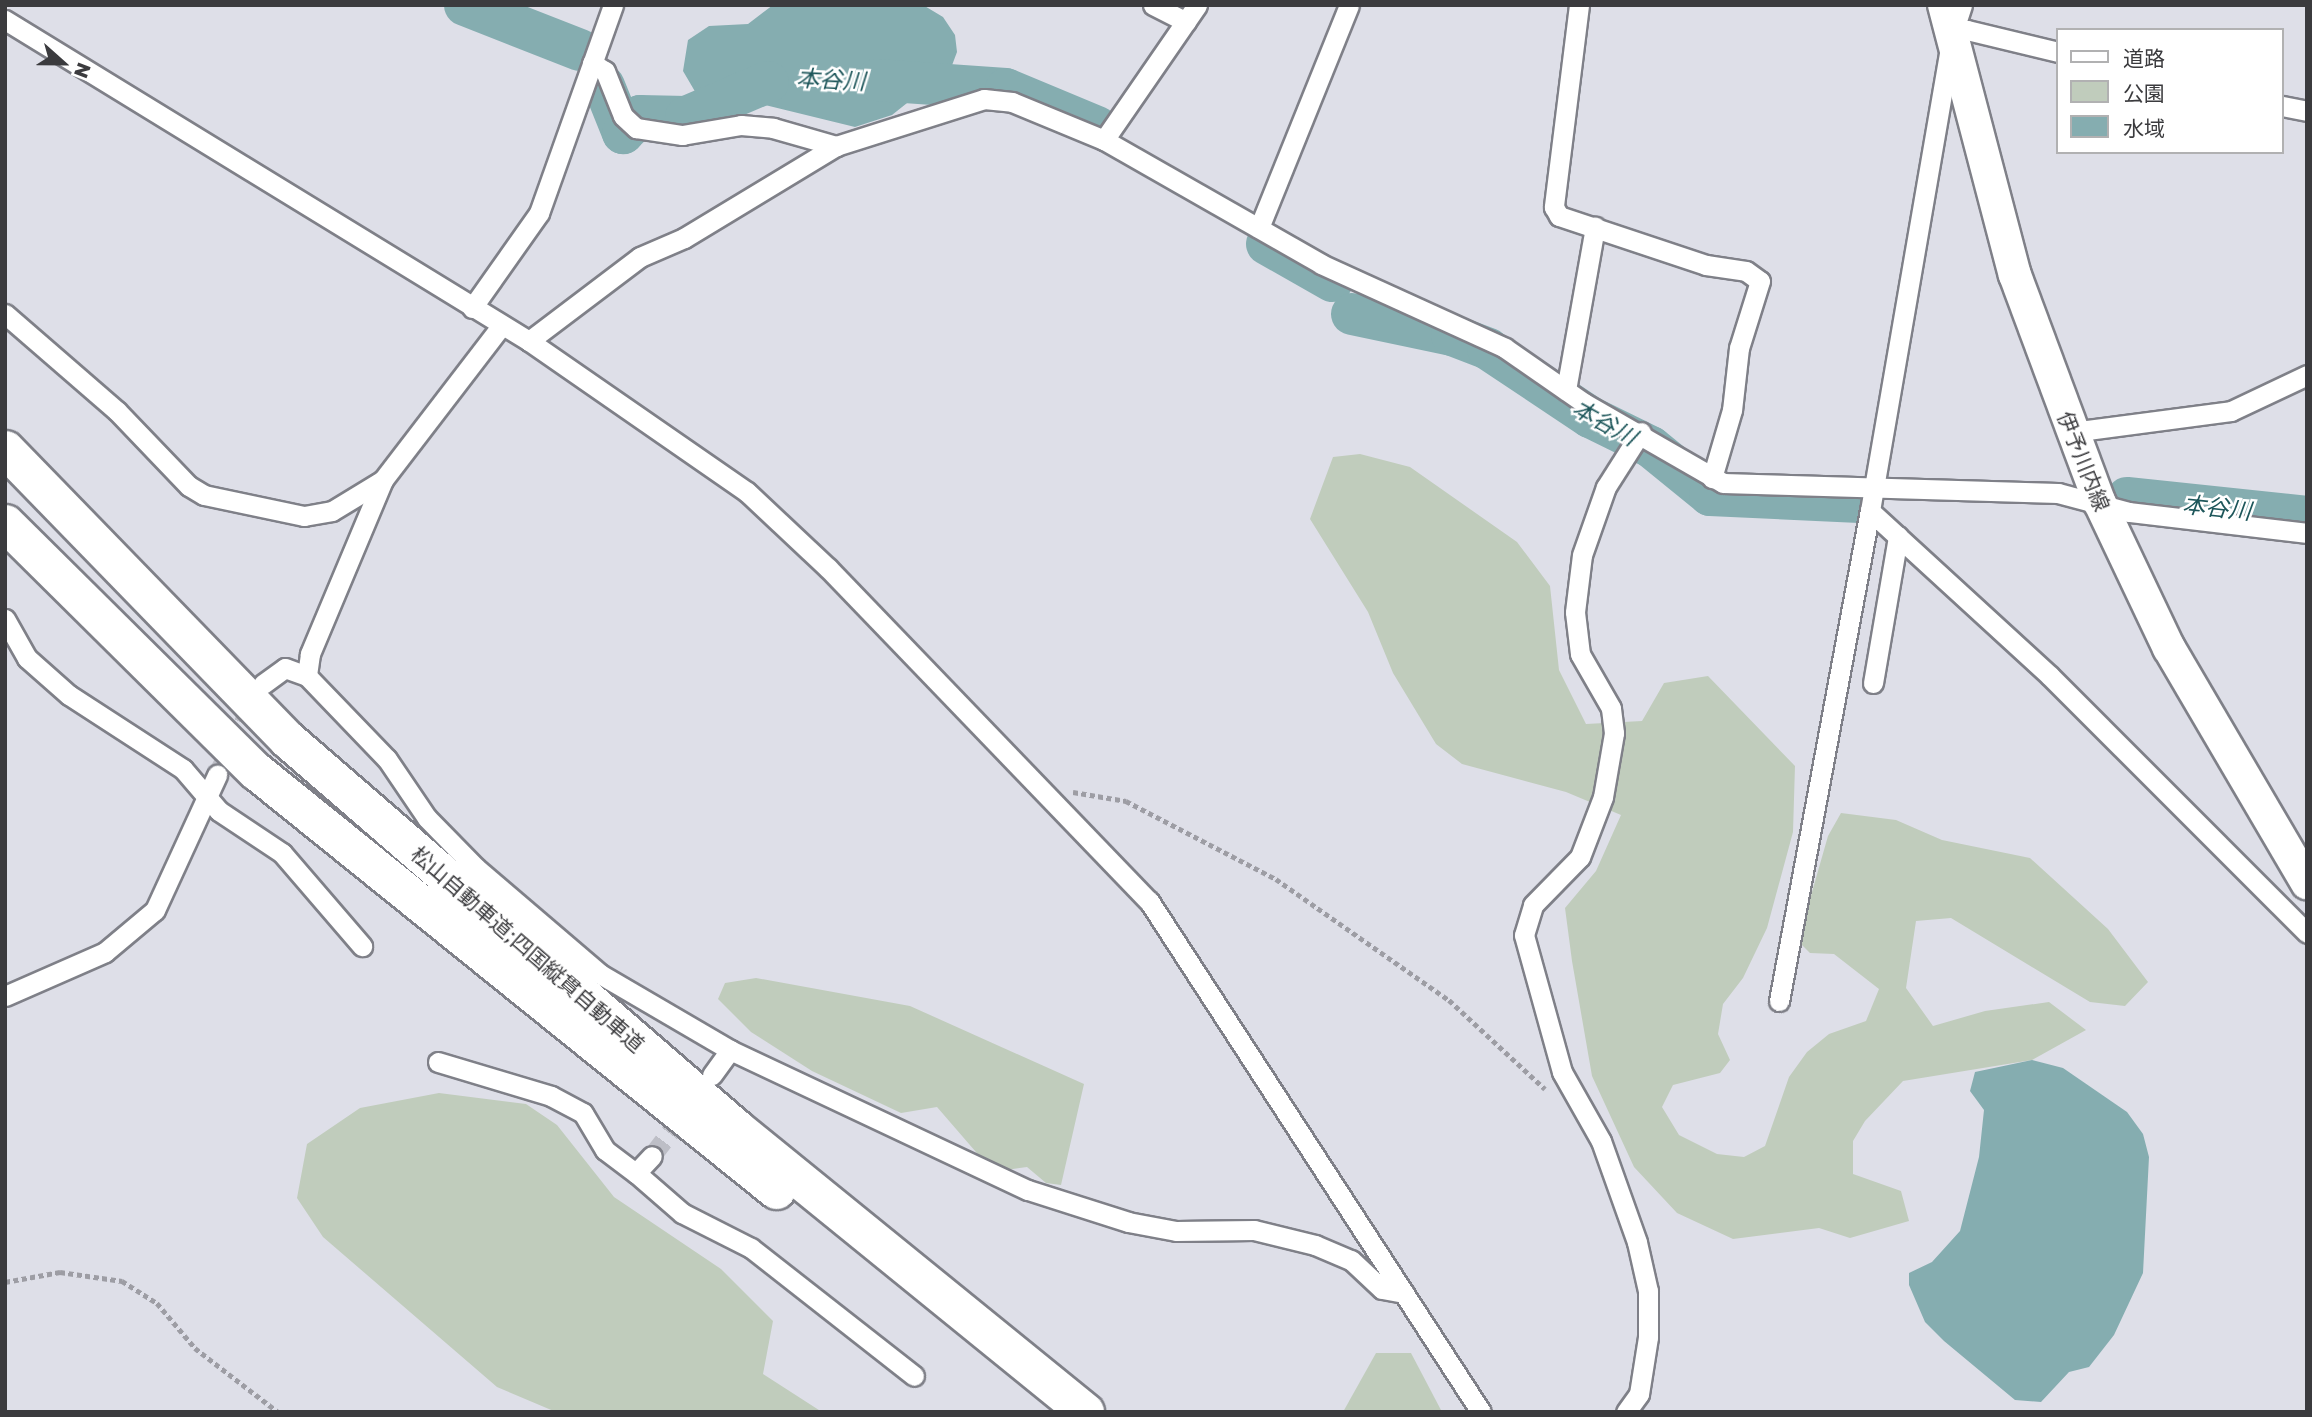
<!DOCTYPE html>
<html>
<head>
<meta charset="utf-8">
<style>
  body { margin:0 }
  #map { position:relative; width:2312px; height:1417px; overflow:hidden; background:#dedfe8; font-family:"Golos Text","Noto Sans JP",sans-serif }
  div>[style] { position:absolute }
  .green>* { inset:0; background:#c0ccbc }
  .water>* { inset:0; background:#85adb0 }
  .river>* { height:42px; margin:-21px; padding:0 21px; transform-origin:21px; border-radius:21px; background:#85adb0 }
  .minor-tunnel>* { height:19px; margin-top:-9.5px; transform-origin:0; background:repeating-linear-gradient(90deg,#bdbec6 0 19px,transparent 0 29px) }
  .path>* { height:4.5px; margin-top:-2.25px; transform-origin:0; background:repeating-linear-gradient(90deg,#9d9da4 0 5px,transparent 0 8.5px) }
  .roads { filter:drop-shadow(2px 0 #7f8088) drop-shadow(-2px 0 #7f8088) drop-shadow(0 2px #7f8088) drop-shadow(0 -2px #7f8088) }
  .minor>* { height:19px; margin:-9.5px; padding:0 9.5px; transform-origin:9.5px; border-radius:9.5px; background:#fff }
  .primary>* { height:32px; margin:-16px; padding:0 16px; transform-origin:16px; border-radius:16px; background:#fff }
  .motorway>* { height:37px; margin:-18.5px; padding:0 18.5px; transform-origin:18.5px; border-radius:18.5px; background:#fff }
  span { translate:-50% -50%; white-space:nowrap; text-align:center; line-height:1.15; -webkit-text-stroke:5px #fff; paint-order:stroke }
  .street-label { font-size:21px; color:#3b3b3e }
  .water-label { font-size:23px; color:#1d565a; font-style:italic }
  .frame { position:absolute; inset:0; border:7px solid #3b3b3e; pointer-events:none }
  .legend { position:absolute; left:2056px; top:28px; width:228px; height:126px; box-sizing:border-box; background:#fff; border:2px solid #b1b1b2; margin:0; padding:9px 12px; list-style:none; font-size:21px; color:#3b3b3e }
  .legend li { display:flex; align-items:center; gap:14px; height:35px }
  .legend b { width:35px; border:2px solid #b1b1b2 }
  .north { position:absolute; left:28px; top:28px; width:70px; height:70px; -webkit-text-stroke:5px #fff; paint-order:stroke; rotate:111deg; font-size:19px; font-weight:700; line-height:28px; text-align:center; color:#3b3b3e }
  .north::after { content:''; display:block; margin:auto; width:24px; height:32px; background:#3b3b3e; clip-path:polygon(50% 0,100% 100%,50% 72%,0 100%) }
</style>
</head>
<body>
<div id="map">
  <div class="green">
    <i style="clip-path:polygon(1360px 454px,1410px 467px,1517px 542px,1550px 586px,1559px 670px,1586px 724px,1642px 721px,1664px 683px,1708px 676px,1795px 766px,1793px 832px,1767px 928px,1743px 978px,1723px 1004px,1718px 1034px,1730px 1060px,1720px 1073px,1673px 1085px,1662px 1107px,1679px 1135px,1717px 1154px,1744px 1157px,1765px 1146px,1789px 1077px,1807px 1052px,1829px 1034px,1866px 1021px,1879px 989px,1834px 954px,1810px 953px,1798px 941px,1828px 836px,1841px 813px,1896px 820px,1942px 840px,2030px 858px,2108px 929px,2148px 982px,2125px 1006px,2090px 1002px,1951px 918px,1916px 921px,1906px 988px,1933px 1026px,1985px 1011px,2049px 1002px,2086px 1030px,2032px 1060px,1903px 1081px,1865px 1121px,1853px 1141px,1853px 1174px,1901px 1191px,1909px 1221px,1850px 1238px,1819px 1228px,1733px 1239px,1677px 1213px,1634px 1167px,1592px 1076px,1572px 961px,1565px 908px,1596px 871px,1621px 815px,1566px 792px,1462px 764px,1436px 744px,1393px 673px,1368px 612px,1310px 519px,1333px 457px)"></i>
    <i style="clip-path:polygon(756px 978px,910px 1006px,1084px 1084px,1061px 1185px,1046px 1183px,1027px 1167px,999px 1171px,982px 1159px,937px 1107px,901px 1113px,812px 1071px,751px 1032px,718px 999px,725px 983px)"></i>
    <i style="clip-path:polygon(439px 1093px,526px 1104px,557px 1125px,614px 1197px,721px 1269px,773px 1321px,763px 1374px,822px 1412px,556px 1412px,497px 1387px,323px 1237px,297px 1198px,307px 1144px,360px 1108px)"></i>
    <i style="clip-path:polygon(1376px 1353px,1411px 1353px,1442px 1412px,1343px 1412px)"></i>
  </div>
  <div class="water">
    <i style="clip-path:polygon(773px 5px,923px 5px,943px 17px,955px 35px,957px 52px,951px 68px,892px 115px,855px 127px,757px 103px,700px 100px,683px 71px,688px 40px,709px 26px,748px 24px)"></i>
    <i style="clip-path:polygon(2032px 1060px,2063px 1068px,2127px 1112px,2143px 1134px,2149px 1157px,2143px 1273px,2114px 1335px,2089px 1367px,2069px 1372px,2041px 1402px,2015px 1400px,1944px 1341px,1925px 1322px,1909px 1285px,1909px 1273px,1932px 1262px,1960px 1231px,1979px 1157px,1984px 1110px,1970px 1091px,1975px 1072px)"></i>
  </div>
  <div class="river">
    <i style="left:465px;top:5px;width:123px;rotate:21.4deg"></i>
    <i style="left:876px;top:80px;width:130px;rotate:4deg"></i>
    <i style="left:1006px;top:89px;width:99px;rotate:22.7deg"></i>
    <i style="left:604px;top:86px;width:51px;rotate:68deg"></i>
    <i style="left:623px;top:133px;width:24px;rotate:-45deg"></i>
    <i style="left:640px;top:116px;width:46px;rotate:1.2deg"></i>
    <i style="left:686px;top:117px;width:89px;rotate:-23.1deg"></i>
    <i style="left:1267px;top:244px;width:75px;rotate:29.6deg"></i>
    <i style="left:1352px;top:314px;width:102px;rotate:11.9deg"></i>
    <i style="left:1452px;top:335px;width:39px;rotate:21deg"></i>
    <i style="left:1488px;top:349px;width:123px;rotate:33.7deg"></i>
    <i style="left:1590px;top:417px;width:68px;rotate:26.2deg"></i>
    <i style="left:1651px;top:447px;width:76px;rotate:39.1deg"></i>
    <i style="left:1710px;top:495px;width:150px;rotate:2.7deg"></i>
    <i style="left:2127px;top:498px;width:181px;rotate:6deg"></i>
  </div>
  <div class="minor-tunnel">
    <i style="left:217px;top:775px;width:87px;rotate:-63.4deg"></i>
    <i style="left:652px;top:1156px;width:58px;rotate:-52.7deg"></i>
  </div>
  <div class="path">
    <i style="left:1073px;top:792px;width:54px;rotate:9.6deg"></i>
    <i style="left:1126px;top:801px;width:169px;rotate:27.5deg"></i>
    <i style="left:1276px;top:879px;width:211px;rotate:35deg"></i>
    <i style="left:1449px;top:1000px;width:131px;rotate:42.8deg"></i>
    <i style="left:5px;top:1282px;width:56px;rotate:-10.3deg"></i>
    <i style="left:60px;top:1272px;width:63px;rotate:8.3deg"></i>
    <i style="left:122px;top:1281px;width:41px;rotate:32.2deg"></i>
    <i style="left:157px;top:1303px;width:59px;rotate:49.8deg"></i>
    <i style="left:195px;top:1348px;width:105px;rotate:37.6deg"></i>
  </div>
  <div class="roads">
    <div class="minor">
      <i style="left:1153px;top:5px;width:37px;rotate:27deg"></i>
      <i style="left:1579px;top:5px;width:204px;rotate:97.1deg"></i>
      <i style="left:1554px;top:207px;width:10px;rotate:61deg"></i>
      <i style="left:1559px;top:216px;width:155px;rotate:18.4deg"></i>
      <i style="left:1706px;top:265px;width:40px;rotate:8.5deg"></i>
      <i style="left:1746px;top:271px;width:17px;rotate:36deg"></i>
      <i style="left:1760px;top:281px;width:70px;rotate:107.4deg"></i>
      <i style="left:1739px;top:348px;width:62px;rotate:96.4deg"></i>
      <i style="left:1732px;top:410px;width:71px;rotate:106.4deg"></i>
      <i style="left:1962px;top:5px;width:33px;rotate:108deg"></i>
      <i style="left:1952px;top:36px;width:482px;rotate:99.8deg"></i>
      <i style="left:1870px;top:511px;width:244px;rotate:42.5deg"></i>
      <i style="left:2050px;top:676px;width:363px;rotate:45deg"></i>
      <i style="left:5px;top:20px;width:615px;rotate:31.49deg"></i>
      <i style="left:529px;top:341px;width:265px;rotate:34.7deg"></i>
      <i style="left:747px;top:492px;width:111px;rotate:43.2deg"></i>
      <i style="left:828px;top:568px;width:463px;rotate:46.1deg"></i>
      <i style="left:1149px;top:901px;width:609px;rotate:56.99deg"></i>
      <i style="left:1952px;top:36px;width:16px;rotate:-22deg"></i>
      <i style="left:1967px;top:30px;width:94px;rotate:13.6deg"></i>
      <i style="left:592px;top:63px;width:15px;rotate:32deg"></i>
      <i style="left:605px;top:71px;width:48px;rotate:68.2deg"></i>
      <i style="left:623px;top:116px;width:18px;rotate:43deg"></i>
      <i style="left:636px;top:128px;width:47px;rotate:8.7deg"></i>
      <i style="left:682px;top:135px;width:60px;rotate:-9.6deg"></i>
      <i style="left:741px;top:125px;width:32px;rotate:5deg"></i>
      <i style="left:773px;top:128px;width:66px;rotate:15.9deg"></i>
      <i style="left:2282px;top:106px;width:25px;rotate:11deg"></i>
      <i style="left:1104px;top:140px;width:164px;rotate:-55.4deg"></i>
      <i style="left:1259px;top:228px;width:240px;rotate:-68deg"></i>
      <i style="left:472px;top:308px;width:116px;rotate:-54.8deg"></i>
      <i style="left:539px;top:213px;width:221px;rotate:-70.4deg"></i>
      <i style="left:5px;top:314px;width:148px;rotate:40.9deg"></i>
      <i style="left:117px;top:411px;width:104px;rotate:46.2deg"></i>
      <i style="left:189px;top:486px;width:17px;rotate:31deg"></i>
      <i style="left:204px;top:495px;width:102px;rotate:11.9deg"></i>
      <i style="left:304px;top:516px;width:28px;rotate:-10deg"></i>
      <i style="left:332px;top:511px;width:60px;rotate:-31.3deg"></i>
      <i style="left:383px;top:480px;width:194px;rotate:-52.5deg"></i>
      <i style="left:529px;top:341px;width:139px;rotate:-37.1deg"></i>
      <i style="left:640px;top:257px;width:48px;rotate:-23.4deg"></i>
      <i style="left:684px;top:238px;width:178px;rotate:-31.2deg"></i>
      <i style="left:836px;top:146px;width:155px;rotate:-17.6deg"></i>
      <i style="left:984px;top:99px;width:28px;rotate:6deg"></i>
      <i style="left:1012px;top:102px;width:100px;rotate:22.4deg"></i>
      <i style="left:1104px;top:140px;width:250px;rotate:29.7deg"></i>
      <i style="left:1321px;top:264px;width:202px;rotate:24.5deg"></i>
      <i style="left:1505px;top:348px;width:96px;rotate:34.8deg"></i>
      <i style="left:1584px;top:403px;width:160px;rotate:29.9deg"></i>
      <i style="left:1723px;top:483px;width:335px;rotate:1.7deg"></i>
      <i style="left:2058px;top:493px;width:73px;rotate:15deg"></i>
      <i style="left:2129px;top:512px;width:179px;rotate:6.7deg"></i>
      <i style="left:1566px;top:390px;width:166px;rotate:-79.9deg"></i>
      <i style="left:2072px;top:432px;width:160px;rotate:-7.5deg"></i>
      <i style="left:2231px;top:411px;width:84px;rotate:-25.3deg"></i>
      <i style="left:383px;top:480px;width:189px;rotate:112.8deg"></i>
      <i style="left:310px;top:654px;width:22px;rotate:98deg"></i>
      <i style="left:307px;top:676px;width:115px;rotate:46.1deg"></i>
      <i style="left:387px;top:759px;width:71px;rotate:55.9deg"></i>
      <i style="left:427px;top:818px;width:70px;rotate:45.6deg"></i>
      <i style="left:476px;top:868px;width:163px;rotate:40.5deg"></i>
      <i style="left:600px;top:974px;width:151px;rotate:30.3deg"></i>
      <i style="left:730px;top:1050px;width:329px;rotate:25.2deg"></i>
      <i style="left:1028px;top:1190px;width:105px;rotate:17.7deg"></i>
      <i style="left:1128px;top:1222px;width:49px;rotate:10.6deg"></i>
      <i style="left:1176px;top:1231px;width:78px;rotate:-0.7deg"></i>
      <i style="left:1254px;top:1230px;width:63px;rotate:13.8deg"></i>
      <i style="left:1315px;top:1245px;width:39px;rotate:23deg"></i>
      <i style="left:1351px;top:1260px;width:42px;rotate:43.1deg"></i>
      <i style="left:1382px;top:1289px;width:22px;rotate:10deg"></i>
      <i style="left:5px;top:619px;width:45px;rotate:60.6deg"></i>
      <i style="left:27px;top:658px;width:56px;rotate:41.4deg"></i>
      <i style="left:69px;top:695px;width:136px;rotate:33deg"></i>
      <i style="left:183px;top:769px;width:55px;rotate:49.4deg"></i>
      <i style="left:219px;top:811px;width:76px;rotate:33.7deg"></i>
      <i style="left:282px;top:853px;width:123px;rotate:49.3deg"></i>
      <i style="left:1873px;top:683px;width:149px;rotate:-80.3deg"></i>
      <i style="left:263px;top:684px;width:27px;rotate:-36deg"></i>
      <i style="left:285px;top:668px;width:23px;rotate:20deg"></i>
      <i style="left:5px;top:996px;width:109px;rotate:-23.7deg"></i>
      <i style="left:105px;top:952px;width:65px;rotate:-40deg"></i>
      <i style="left:155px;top:910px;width:149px;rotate:-65.3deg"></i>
      <i style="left:1779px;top:1001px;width:498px;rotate:-79.5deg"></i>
      <i style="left:438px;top:1062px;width:118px;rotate:16.7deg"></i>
      <i style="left:551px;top:1096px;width:36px;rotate:28deg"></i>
      <i style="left:583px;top:1113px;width:43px;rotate:59.3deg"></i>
      <i style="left:605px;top:1150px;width:39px;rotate:37deg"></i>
      <i style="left:636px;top:1173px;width:23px;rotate:-47deg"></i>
      <i style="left:712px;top:1075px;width:31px;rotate:-54deg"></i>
      <i style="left:636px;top:1173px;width:61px;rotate:41deg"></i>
      <i style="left:682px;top:1213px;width:77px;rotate:26.9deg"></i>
      <i style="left:751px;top:1248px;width:207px;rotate:38.1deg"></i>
      <i style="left:1626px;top:1412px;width:22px;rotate:-54deg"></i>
      <i style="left:1639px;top:1394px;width:58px;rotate:-81deg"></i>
      <i style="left:1648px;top:1337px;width:46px;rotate:-90deg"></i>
      <i style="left:1648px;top:1291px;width:50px;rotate:-102.7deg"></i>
      <i style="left:1637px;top:1242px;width:107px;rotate:-109.6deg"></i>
      <i style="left:1601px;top:1141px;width:79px;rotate:-119.5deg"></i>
      <i style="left:1562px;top:1072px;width:142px;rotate:-105.5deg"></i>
      <i style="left:1524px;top:935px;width:31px;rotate:-73deg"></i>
      <i style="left:1533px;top:905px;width:67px;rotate:-45.6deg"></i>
      <i style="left:1580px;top:857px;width:64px;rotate:-69deg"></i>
      <i style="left:1603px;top:797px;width:65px;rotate:-80.2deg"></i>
      <i style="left:1614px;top:733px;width:25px;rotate:-97deg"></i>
      <i style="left:1611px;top:708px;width:62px;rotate:-119.9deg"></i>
      <i style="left:1580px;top:654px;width:42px;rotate:-96.8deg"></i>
      <i style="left:1575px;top:612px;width:57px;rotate:-83deg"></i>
      <i style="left:1582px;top:555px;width:72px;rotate:-70.6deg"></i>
      <i style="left:1606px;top:487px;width:65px;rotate:-57.5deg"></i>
    </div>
    <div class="primary">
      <i style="left:1944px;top:5px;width:279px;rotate:75.3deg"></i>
      <i style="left:2015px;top:275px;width:243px;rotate:69.6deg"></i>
      <i style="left:2100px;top:503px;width:161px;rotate:64.6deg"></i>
      <i style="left:2169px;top:648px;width:273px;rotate:59.6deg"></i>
    </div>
    <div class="motorway">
      <i style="left:5px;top:449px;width:405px;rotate:45.8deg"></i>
      <i style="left:287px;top:739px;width:594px;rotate:40.9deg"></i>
      <i style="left:736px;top:1128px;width:450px;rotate:39.1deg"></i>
      <i style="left:5px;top:523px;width:353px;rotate:44.7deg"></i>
      <i style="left:256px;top:771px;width:668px;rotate:38.86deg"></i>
    </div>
  </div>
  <div class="street-label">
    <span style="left:2084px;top:461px;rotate:68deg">伊予川内線</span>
    <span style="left:528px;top:949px;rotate:41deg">松山自動車道;四国縦貫自動車道</span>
  </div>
  <div class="water-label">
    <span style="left:831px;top:79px;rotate:3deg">本谷川</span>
    <span style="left:1605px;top:422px;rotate:29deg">本谷川</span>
    <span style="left:2217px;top:507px;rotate:6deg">本谷川</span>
  </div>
  <div class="frame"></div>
  <ul class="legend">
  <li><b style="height:9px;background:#fff"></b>道路</li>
  <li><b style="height:19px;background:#c0ccbc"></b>公園</li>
  <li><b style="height:19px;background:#85adb0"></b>水域</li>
  </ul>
  <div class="north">N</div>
</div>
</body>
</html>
